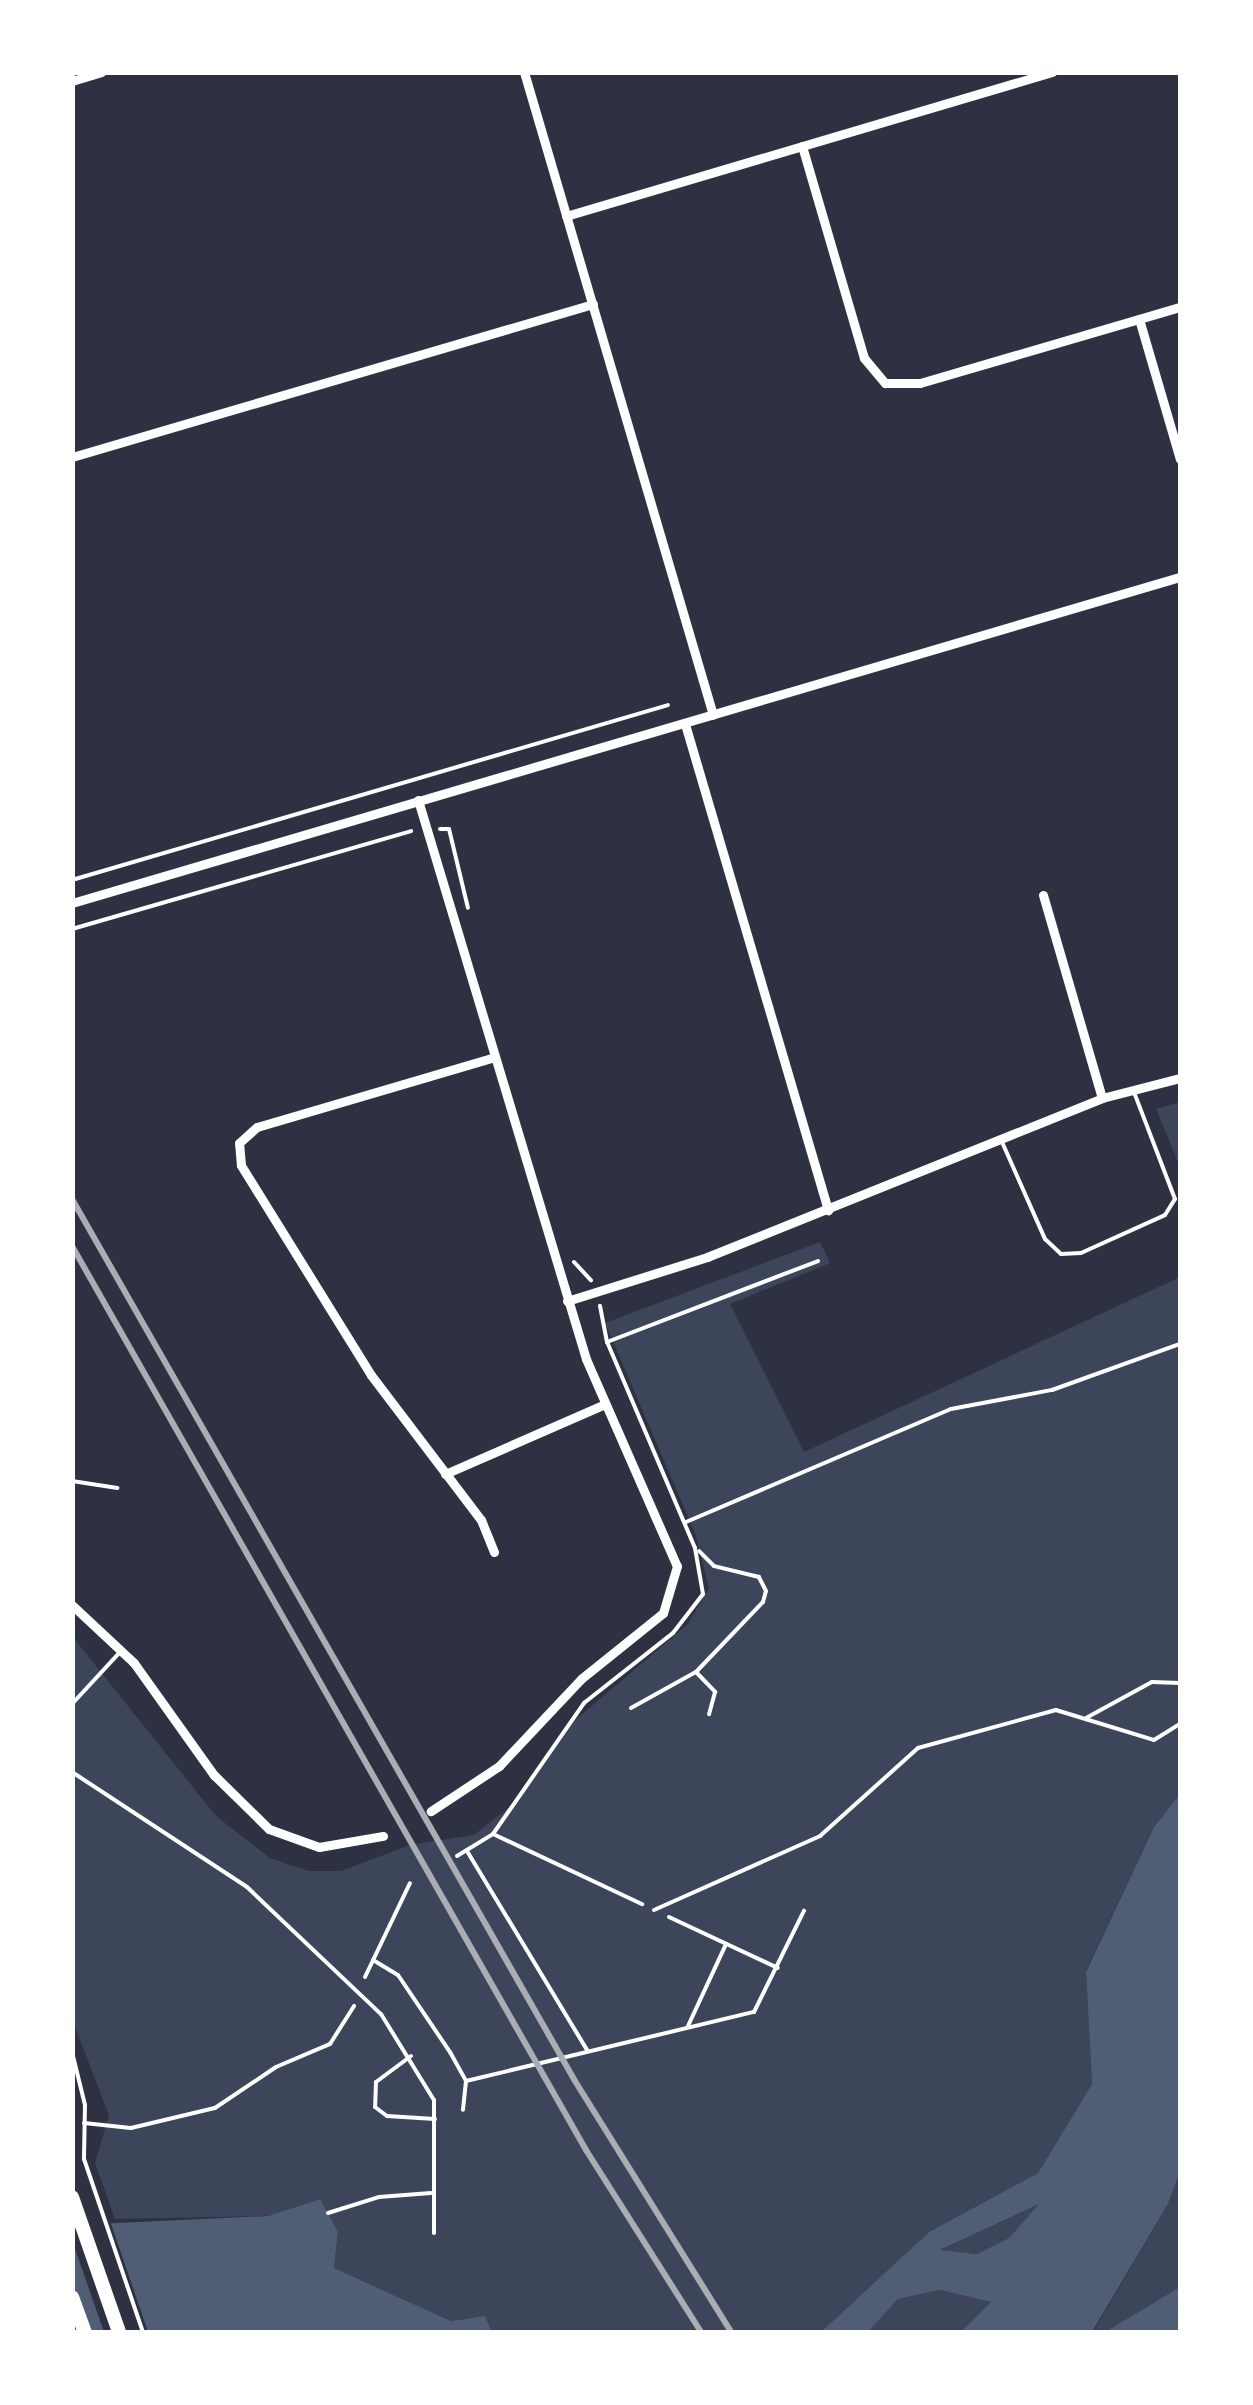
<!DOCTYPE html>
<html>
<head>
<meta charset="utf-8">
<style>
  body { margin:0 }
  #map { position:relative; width:1253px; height:2405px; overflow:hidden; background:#2d3142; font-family:"Titillium Web",sans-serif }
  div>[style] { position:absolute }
  .green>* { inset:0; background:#3c4559 }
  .water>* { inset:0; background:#4f5d75 }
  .pier>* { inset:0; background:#2d3142 }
  .path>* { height:4px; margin:-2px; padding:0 2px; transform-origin:2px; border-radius:2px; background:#fff }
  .service>* { height:4px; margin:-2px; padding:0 2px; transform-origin:2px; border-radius:2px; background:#fff }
  .minor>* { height:9px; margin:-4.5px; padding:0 4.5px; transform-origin:4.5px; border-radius:4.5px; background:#fff }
  .trunk>* { height:14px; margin:-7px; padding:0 7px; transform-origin:7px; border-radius:7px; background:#fff }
  .rail>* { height:6px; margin:-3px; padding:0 3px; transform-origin:3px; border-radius:3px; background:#abadb3 }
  span { translate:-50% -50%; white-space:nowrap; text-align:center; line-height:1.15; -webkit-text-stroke:8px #fff; paint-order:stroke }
  .frame { position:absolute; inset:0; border:75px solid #fff; pointer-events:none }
</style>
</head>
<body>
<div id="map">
  <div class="green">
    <i style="clip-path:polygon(1180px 1102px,1180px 1167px,1156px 1109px)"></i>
    <i style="clip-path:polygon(820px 1242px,830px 1263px,730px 1304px,804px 1452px,1180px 1277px,1180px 1794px,1154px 1827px,1086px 1971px,1092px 2084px,1038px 2173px,929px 2232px,821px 2332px,492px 2332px,485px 2316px,451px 2321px,334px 2268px,338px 2232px,320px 2199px,268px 2216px,115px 2219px,95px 2163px,109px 2115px,73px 2022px,72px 1636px,216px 1816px,270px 1858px,308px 1871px,341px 1871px,410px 1845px,474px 1835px,517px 1801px,573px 1722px,688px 1624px,709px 1588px,695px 1533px,605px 1323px)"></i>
    <i style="clip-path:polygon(1180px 2171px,1180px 2287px,1105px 2332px,1093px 2332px,1168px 2204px)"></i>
    <i style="clip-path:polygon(1041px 2203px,1009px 2238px,977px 2254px,938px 2251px)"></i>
    <i style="clip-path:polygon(940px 2290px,992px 2302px,961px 2332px,868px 2332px,898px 2299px)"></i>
  </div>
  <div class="water">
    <i style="clip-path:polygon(evenodd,1180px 1794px,1180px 2171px,1168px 2204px,1092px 2332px,961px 2332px,991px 2302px,940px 2290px,898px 2299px,868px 2332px,821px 2332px,929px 2232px,1038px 2173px,1092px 2084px,1086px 1972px,1154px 1827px,1180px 1794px,1039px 2204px,1009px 2238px,977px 2254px,940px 2250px,1039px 2204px)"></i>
    <i style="clip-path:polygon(320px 2199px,338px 2232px,334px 2268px,451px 2321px,485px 2316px,492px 2332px,73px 2332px,72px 2225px,268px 2216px)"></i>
    <i style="clip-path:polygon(1180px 2287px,1180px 2332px,1105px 2332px)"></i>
  </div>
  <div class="pier">
    <i style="clip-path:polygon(108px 2215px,148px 2332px,104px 2332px,72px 2240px,72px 2220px)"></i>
  </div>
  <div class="path">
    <i style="left:440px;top:829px;width:9px"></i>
    <i style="left:449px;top:829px;width:81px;rotate:76.5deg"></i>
    <i style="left:72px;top:880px;width:621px;rotate:-16.36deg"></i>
    <i style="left:72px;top:929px;width:353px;rotate:-16.1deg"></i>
    <i style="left:574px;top:1262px;width:25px;rotate:47deg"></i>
    <i style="left:607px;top:1342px;width:226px;rotate:-21deg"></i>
    <i style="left:686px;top:1522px;width:288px;rotate:-23.1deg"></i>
    <i style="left:951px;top:1409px;width:103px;rotate:-10.7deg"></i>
    <i style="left:1052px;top:1390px;width:136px;rotate:-19.8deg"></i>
    <i style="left:696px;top:1672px;width:28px;rotate:46deg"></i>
    <i style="left:715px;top:1692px;width:23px;rotate:105deg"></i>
    <i style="left:631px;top:1708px;width:74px;rotate:-29deg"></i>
    <i style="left:696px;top:1672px;width:97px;rotate:-46.3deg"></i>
    <i style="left:763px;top:1602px;width:11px;rotate:-75deg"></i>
    <i style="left:766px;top:1591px;width:16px;rotate:-117deg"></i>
    <i style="left:759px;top:1577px;width:46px;rotate:-166.3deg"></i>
    <i style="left:714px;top:1566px;width:21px;rotate:-135deg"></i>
    <i style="left:493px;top:1834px;width:165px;rotate:25.2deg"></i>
    <i style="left:467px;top:1851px;width:232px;rotate:58.9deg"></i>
    <i style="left:457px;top:1856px;width:42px;rotate:-31.4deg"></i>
    <i style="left:493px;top:1834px;width:160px;rotate:-55.2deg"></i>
    <i style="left:584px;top:1703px;width:113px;rotate:-38.2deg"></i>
    <i style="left:673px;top:1633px;width:49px;rotate:-52.4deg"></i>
    <i style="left:703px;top:1594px;width:47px;rotate:-99.9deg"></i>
    <i style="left:695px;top:1548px;width:224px;rotate:-113.1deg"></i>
    <i style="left:607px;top:1342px;width:37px;rotate:-101deg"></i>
    <i style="left:669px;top:1917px;width:120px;rotate:25.1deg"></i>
    <i style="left:373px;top:1960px;width:29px;rotate:31deg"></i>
    <i style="left:398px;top:1975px;width:93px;rotate:56deg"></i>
    <i style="left:450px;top:2052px;width:33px;rotate:61deg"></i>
    <i style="left:466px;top:2081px;width:29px;rotate:96deg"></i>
    <i style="left:365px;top:1977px;width:104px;rotate:-64.4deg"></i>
    <i style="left:688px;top:2026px;width:90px;rotate:-65.1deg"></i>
    <i style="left:72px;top:2052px;width:55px;rotate:76.2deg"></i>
    <i style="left:85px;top:2105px;width:54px;rotate:91.1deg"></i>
    <i style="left:84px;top:2159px;width:183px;rotate:71.2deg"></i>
    <i style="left:466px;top:2081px;width:296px;rotate:-13.5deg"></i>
    <i style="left:754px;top:2012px;width:113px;rotate:-63.7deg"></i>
    <i style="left:84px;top:2123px;width:47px;rotate:6.1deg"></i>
    <i style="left:131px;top:2128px;width:86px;rotate:-13.4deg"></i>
    <i style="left:215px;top:2108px;width:73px;rotate:-33.9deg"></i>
    <i style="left:276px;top:2067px;width:59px;rotate:-23.1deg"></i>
    <i style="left:330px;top:2044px;width:45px;rotate:-57.7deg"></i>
  </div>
  <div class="service">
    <i style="left:1002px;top:1142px;width:106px;rotate:66.1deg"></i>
    <i style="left:1045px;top:1239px;width:22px;rotate:43deg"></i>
    <i style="left:1061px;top:1254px;width:20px;rotate:-3deg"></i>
    <i style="left:1081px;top:1253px;width:92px;rotate:-24.3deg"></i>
    <i style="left:1165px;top:1215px;width:19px;rotate:-58deg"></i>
    <i style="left:1175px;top:1199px;width:115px;rotate:-111deg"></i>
    <i style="left:72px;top:1481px;width:46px;rotate:8.8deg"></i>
    <i style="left:72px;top:1704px;width:69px;rotate:-47.3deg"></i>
    <i style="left:1086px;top:1718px;width:75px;rotate:-28.6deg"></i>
    <i style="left:1152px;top:1682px;width:28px;rotate:2deg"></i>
    <i style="left:72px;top:1772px;width:209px;rotate:33.3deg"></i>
    <i style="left:247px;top:1887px;width:185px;rotate:43.5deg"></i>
    <i style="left:381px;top:2014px;width:101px;rotate:58.4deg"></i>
    <i style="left:434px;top:2100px;width:133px;rotate:90deg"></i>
    <i style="left:654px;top:1910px;width:182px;rotate:-24deg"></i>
    <i style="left:820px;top:1836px;width:132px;rotate:-41.9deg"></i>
    <i style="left:918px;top:1748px;width:143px;rotate:-15.4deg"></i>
    <i style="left:1056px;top:1710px;width:102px;rotate:17deg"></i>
    <i style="left:1154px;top:1740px;width:31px;rotate:-32deg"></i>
    <i style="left:411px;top:2056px;width:44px;rotate:143.4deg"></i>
    <i style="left:376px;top:2082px;width:25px;rotate:92deg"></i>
    <i style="left:375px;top:2107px;width:15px;rotate:37deg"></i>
    <i style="left:387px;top:2116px;width:48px;rotate:3.6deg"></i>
    <i style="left:328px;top:2213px;width:53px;rotate:-17.4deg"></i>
    <i style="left:379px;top:2197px;width:52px;rotate:-4.4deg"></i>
  </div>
  <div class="minor">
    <i style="left:524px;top:72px;width:670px;rotate:73.62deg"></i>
    <i style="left:72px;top:81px;width:31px;rotate:-17deg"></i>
    <i style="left:802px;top:146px;width:221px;rotate:73.7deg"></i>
    <i style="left:864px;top:358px;width:33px;rotate:50deg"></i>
    <i style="left:885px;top:383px;width:35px"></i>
    <i style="left:920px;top:383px;width:271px;rotate:-16.3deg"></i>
    <i style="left:566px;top:216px;width:507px;rotate:-16.5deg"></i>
    <i style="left:1139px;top:319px;width:146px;rotate:73.7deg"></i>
    <i style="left:72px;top:457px;width:543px;rotate:-16.37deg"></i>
    <i style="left:685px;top:724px;width:507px;rotate:73.6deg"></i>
    <i style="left:418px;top:800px;width:584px;rotate:73.27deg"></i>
    <i style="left:586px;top:1359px;width:226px;rotate:66.3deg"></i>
    <i style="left:677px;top:1566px;width:49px;rotate:106.6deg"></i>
    <i style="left:663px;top:1613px;width:105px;rotate:141.2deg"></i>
    <i style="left:581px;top:1679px;width:120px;rotate:133.3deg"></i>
    <i style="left:499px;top:1766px;width:82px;rotate:146.5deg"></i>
    <i style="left:1043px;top:895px;width:211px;rotate:73.8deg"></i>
    <i style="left:72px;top:903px;width:1155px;rotate:-16.4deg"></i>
    <i style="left:567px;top:1301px;width:147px;rotate:-17.4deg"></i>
    <i style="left:707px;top:1257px;width:426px;rotate:-21.9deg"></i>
    <i style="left:1102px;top:1098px;width:81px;rotate:-14.4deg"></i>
    <i style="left:445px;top:1474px;width:175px;rotate:-23.6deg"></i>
    <i style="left:494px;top:1552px;width:35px;rotate:-112deg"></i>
    <i style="left:481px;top:1520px;width:182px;rotate:-127.2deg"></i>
    <i style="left:371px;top:1375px;width:247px;rotate:-121.8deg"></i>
    <i style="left:241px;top:1165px;width:22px;rotate:-95deg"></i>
    <i style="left:239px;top:1143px;width:24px;rotate:-42deg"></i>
    <i style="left:257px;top:1127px;width:248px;rotate:-16.4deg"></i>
    <i style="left:72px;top:1605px;width:85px;rotate:43.1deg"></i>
    <i style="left:134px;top:1663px;width:138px;rotate:54.5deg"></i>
    <i style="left:214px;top:1775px;width:77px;rotate:44.5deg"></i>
    <i style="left:269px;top:1829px;width:53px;rotate:19.8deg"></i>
    <i style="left:319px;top:1847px;width:65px;rotate:-9.8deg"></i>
  </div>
  <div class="trunk">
    <i style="left:72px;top:2197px;width:143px;rotate:70.8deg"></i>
    <i style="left:72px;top:2297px;width:37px;rotate:70deg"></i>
  </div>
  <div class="rail">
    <i style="left:72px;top:1199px;width:1015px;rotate:60.3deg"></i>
    <i style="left:575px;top:2081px;width:296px;rotate:58.1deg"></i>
    <i style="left:72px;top:1246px;width:1040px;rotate:60.38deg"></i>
    <i style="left:586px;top:2150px;width:215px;rotate:57.7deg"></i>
  </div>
  <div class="frame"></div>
</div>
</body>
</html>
